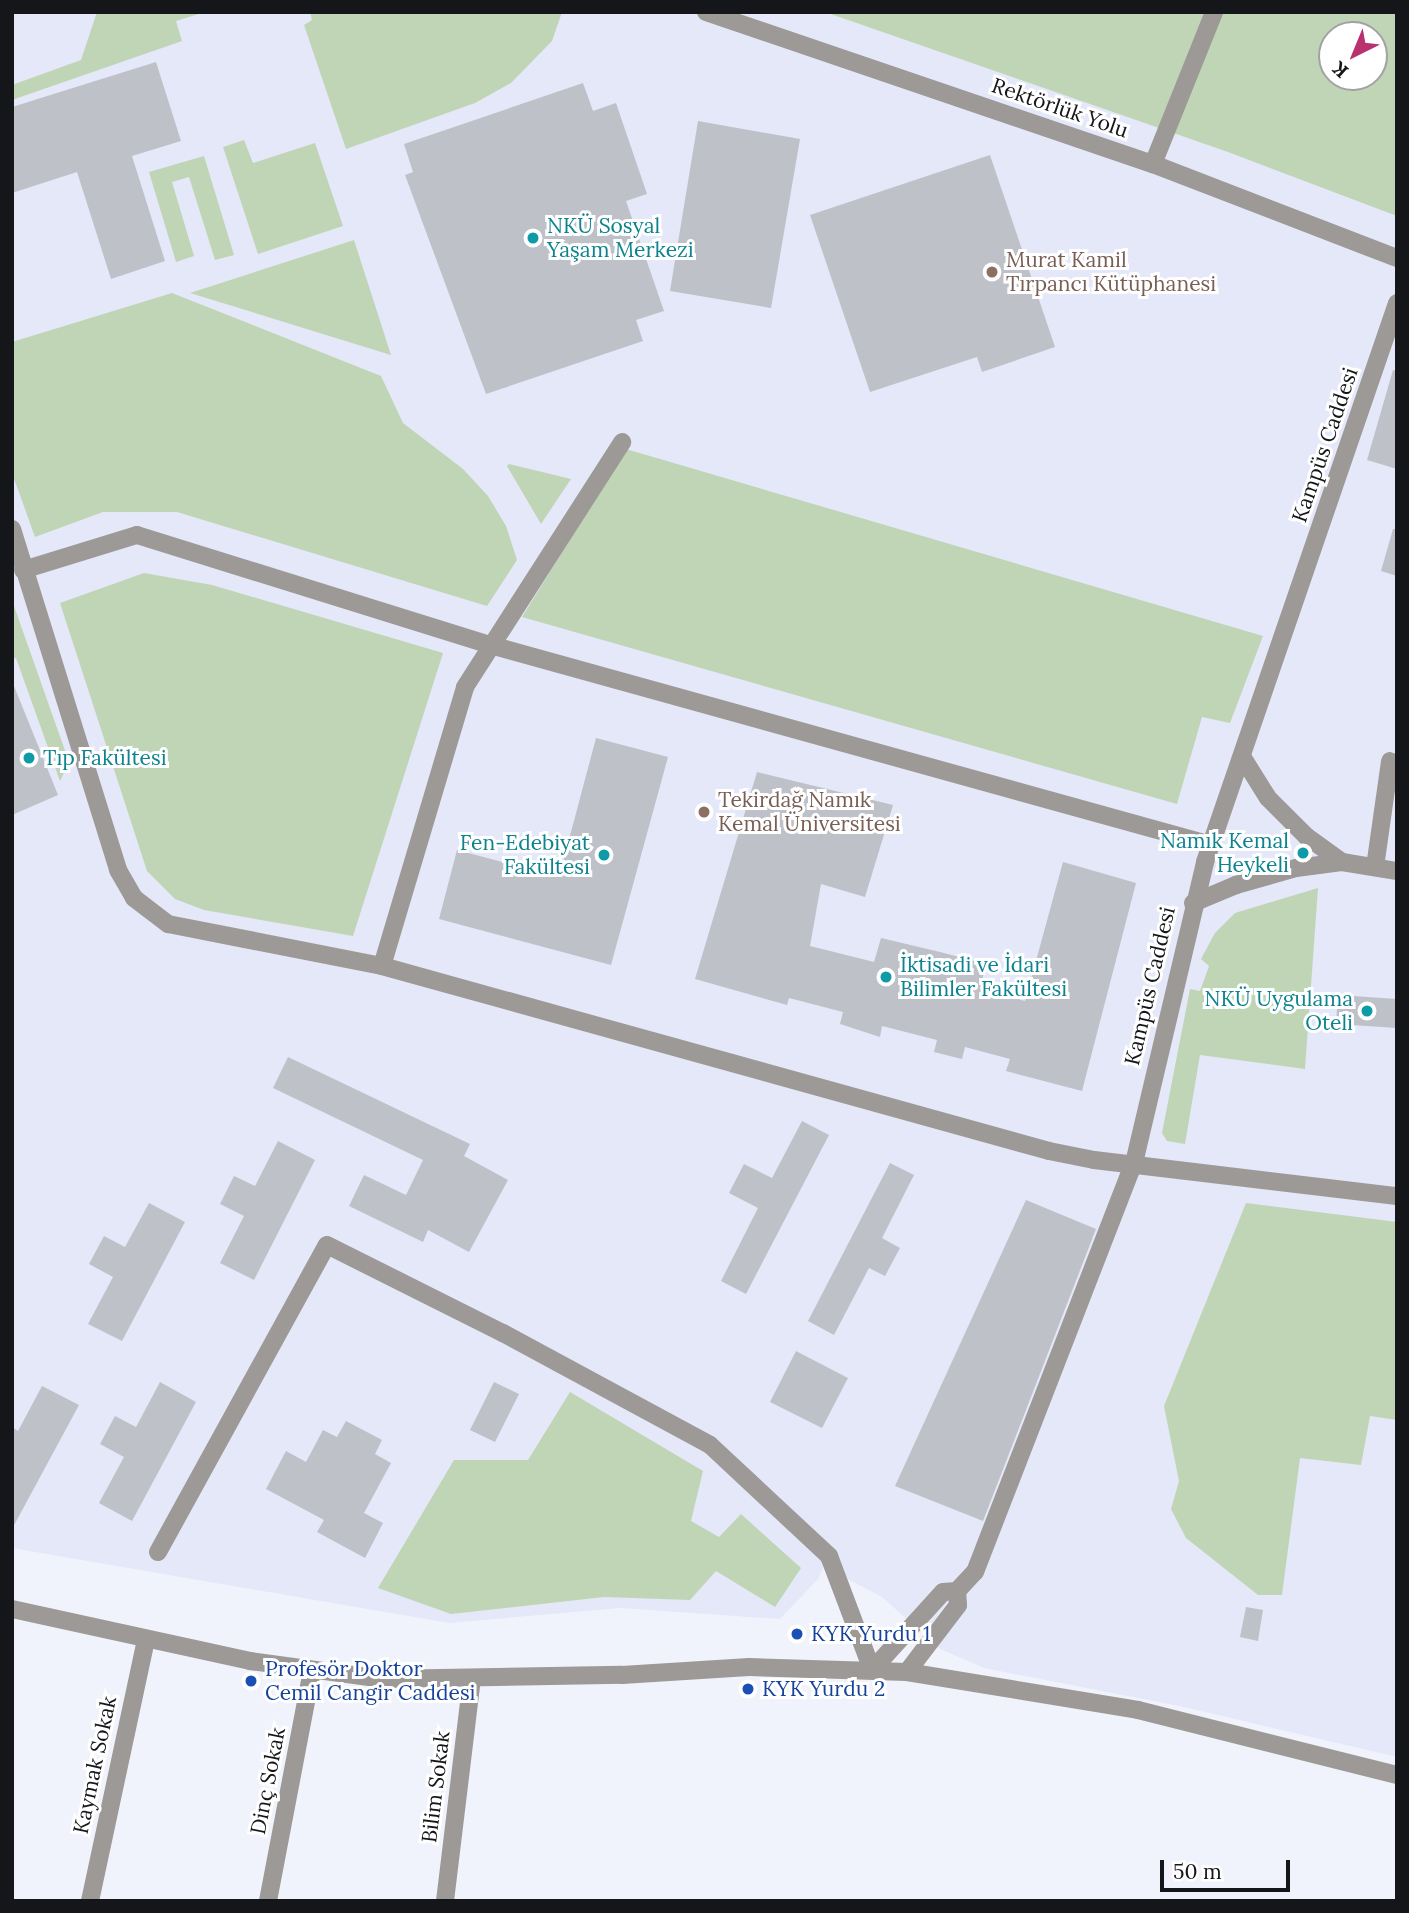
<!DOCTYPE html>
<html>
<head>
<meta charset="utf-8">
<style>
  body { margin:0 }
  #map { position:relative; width:1409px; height:1913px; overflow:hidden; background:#f1f3fc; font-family:Lora,serif }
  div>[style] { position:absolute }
  .built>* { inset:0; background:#e4e8f8 }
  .green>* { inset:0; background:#bfd5b6 }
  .building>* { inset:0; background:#bfc1c9 }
  .minor>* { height:18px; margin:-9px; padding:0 9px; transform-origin:9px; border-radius:9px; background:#9c9997 }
  .dots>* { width:19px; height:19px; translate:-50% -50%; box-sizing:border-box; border:4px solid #fff; border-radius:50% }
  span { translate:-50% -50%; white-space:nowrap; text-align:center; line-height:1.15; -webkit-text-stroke:6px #fff; paint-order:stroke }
  .street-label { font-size:21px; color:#151619 }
  .culture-label { font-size:21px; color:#0d838f }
  .left { translate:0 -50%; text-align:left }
  .right { translate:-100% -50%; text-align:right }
  .education-label { font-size:21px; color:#785e54 }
  .transit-label { font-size:21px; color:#164399 }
  .frame { position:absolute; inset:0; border:14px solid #151619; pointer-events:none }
  .north { position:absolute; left:1318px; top:21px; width:70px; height:70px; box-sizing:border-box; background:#fff; border:2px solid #a1a2a3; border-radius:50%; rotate:223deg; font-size:19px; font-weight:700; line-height:28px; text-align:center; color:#151619 }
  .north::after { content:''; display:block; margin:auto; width:24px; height:32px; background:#ba316f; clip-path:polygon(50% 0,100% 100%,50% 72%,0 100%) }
  .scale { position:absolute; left:1160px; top:1860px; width:130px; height:32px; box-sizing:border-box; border:4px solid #151619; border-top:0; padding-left:9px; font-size:21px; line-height:24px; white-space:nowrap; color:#151619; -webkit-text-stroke:5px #fff; paint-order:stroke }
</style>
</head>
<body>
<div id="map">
  <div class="built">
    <i style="clip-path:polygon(evenodd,12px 12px,1397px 12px,1397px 1757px,1184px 1707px,984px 1668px,940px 1649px,882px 1597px,823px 1566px,819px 1578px,780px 1619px,620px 1608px,449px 1623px,12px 1548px,12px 12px,1332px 35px,1374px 35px,1374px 77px,1332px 77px,1332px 35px)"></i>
  </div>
  <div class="green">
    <i style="clip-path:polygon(97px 12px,205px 12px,176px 21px,182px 41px,12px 100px,12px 85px,81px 60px)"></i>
    <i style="clip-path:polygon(310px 12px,562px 12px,552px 41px,511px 83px,475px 103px,346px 149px,304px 25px,312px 20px)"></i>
    <i style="clip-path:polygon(evenodd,825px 12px,1397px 12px,1397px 216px,1228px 152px,825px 12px,1332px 35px,1374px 35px,1374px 77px,1332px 77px,1332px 35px)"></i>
    <i style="clip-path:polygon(244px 140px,253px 163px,315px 143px,343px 226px,258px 254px,223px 147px)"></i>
    <i style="clip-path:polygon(204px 156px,234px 255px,215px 260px,189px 177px,172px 182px,194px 256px,176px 262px,149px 172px)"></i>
    <i style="clip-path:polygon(354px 240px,391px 355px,190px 293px)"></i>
    <i style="clip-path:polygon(172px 293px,381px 376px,403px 423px,463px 469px,488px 496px,506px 526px,517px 560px,487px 606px,177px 512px,103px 512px,35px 537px,12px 473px,12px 342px)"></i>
    <i style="clip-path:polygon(626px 449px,1263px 636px,1230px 723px,1202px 717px,1177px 804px,522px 617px)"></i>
    <i style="clip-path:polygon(509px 464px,571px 479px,541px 524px,507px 466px)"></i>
    <i style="clip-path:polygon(144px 573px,212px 585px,443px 653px,353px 936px,204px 910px,175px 899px,147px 871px,60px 603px)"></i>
    <i style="clip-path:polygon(14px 606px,69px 762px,60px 781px,16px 658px,12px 659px)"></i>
    <i style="clip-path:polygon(1318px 888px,1305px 1069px,1200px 1055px,1185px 1144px,1167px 1141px,1162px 1133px,1190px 989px,1200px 991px,1209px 966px,1201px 959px,1215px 933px,1235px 913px)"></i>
    <i style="clip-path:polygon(1246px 1203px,1397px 1222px,1397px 1420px,1370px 1416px,1361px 1465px,1300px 1458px,1282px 1595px,1258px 1595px,1186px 1538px,1171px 1509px,1179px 1481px,1164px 1406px)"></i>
    <i style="clip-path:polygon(570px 1392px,703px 1471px,691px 1521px,719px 1537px,741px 1514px,801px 1568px,775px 1607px,716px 1571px,690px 1600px,604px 1597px,451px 1614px,378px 1588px,454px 1460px,528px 1460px)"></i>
  </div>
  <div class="building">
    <i style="clip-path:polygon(156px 62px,181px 141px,132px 156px,165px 261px,111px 279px,77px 172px,12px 193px,12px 107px)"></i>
    <i style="clip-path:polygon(583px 83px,593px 111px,616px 103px,647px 194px,626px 201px,664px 311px,636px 320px,643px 341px,486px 394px,405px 175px,413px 172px,404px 144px)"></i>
    <i style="clip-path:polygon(698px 121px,800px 139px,771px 308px,670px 291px)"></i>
    <i style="clip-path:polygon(990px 155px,1055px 347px,982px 372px,977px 357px,870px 392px,810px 215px)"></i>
    <i style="clip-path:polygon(1393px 370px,1397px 371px,1397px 469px,1367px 460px)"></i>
    <i style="clip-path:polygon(1393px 529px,1397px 529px,1397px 576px,1381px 571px)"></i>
    <i style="clip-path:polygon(12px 681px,58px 795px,12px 815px)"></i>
    <i style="clip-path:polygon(596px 738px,668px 757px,611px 965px,439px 919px,457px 850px,559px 877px)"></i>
    <i style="clip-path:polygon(757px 772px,893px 805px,865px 897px,821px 884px,810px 946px,874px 962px,881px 938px,940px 952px,986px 964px,980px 989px,1025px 1001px,1063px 862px,1136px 883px,1082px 1091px,1006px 1071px,1010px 1059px,965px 1047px,962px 1059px,934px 1052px,937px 1040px,882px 1026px,880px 1037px,840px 1024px,843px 1012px,789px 998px,787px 1005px,695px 979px)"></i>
    <i style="clip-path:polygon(1338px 995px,1397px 999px,1397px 1028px,1336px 1024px)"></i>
    <i style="clip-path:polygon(288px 1057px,470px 1144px,464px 1156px,508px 1180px,469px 1252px,428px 1230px,423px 1242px,349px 1206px,364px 1175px,406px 1195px,423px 1160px,273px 1088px)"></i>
    <i style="clip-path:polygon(802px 1121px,829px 1135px,746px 1294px,721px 1281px,758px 1208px,729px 1193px,744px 1164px,772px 1178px)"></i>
    <i style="clip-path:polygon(278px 1141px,315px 1160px,254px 1280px,220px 1263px,244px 1216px,220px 1204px,234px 1176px,255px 1186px)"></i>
    <i style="clip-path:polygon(890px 1163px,914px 1175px,882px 1238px,900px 1248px,885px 1276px,869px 1268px,834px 1335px,808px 1321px)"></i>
    <i style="clip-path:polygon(1026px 1200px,1096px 1229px,983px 1521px,895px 1486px)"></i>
    <i style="clip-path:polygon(149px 1203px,185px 1222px,122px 1341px,88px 1324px,113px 1277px,89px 1264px,104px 1236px,125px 1247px)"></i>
    <i style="clip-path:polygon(796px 1351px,848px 1378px,822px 1428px,770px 1402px)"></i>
    <i style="clip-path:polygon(160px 1382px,196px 1402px,132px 1521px,99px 1503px,124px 1457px,100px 1444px,115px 1416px,136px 1427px)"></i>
    <i style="clip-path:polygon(494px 1382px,519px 1394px,495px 1442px,470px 1430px)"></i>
    <i style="clip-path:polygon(42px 1386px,79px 1405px,12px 1529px,12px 1427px,18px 1431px)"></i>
    <i style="clip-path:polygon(346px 1421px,382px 1440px,375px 1454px,391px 1463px,364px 1513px,383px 1523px,365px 1558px,317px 1532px,324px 1520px,266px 1489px,286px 1451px,306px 1462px,323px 1430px,337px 1437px)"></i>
    <i style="clip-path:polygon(1246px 1607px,1263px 1610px,1258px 1641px,1240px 1637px)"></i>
  </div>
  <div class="minor">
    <i style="left:706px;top:12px;width:472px;rotate:18.8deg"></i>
    <i style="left:1153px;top:164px;width:261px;rotate:21.1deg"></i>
    <i style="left:1153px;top:164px;width:164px;rotate:-68.1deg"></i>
    <i style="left:12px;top:529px;width:357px;rotate:72.7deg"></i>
    <i style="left:118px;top:870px;width:32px;rotate:60deg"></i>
    <i style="left:134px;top:898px;width:43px;rotate:37.4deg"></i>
    <i style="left:168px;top:924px;width:218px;rotate:11.1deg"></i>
    <i style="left:382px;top:966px;width:692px;rotate:15.5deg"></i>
    <i style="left:1049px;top:1151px;width:46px;rotate:11.3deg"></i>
    <i style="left:1094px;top:1160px;width:305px;rotate:6.8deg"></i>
    <i style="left:23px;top:570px;width:119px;rotate:-17.1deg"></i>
    <i style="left:137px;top:535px;width:374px;rotate:17.3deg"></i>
    <i style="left:494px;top:646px;width:744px;rotate:15.51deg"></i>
    <i style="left:1243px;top:758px;width:47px;rotate:58deg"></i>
    <i style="left:1268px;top:798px;width:54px;rotate:45deg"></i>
    <i style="left:1306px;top:836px;width:44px;rotate:35.8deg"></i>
    <i style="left:1375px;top:867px;width:107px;rotate:-81.9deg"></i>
    <i style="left:1193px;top:903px;width:47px;rotate:-22.7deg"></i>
    <i style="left:1236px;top:885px;width:62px;rotate:-15.8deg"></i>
    <i style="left:1296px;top:868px;width:46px;rotate:-7.4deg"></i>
    <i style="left:1342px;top:862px;width:56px;rotate:9.3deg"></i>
    <i style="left:382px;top:966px;width:291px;rotate:-73.4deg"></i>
    <i style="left:465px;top:687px;width:291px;rotate:-57.3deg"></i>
    <i style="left:158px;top:1552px;width:350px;rotate:-61.2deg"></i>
    <i style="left:327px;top:1245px;width:197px;rotate:26.6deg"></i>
    <i style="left:503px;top:1333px;width:235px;rotate:28.4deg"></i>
    <i style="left:710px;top:1445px;width:163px;rotate:43deg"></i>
    <i style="left:829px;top:1556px;width:122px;rotate:69.3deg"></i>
    <i style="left:957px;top:1591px;width:26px;rotate:-47deg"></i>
    <i style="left:975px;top:1572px;width:439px;rotate:-68.8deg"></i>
    <i style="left:1134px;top:1163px;width:309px;rotate:-76.7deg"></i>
    <i style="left:1205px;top:862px;width:591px;rotate:-71.04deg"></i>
    <i style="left:12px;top:1609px;width:244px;rotate:12.3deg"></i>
    <i style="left:250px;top:1661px;width:135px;rotate:7.7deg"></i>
    <i style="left:384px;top:1679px;width:238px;rotate:-1deg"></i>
    <i style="left:622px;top:1675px;width:127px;rotate:-3.6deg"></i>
    <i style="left:749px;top:1667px;width:158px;rotate:1.8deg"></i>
    <i style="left:907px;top:1672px;width:234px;rotate:9.3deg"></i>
    <i style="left:1138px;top:1710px;width:267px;rotate:14.1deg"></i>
    <i style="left:872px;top:1670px;width:105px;rotate:-47.7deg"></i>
    <i style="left:943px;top:1592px;width:14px;rotate:-4deg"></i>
    <i style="left:907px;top:1672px;width:84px;rotate:-52.7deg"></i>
    <i style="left:958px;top:1605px;width:14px;rotate:-94deg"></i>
    <i style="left:90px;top:1901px;width:267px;rotate:-77.9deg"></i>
    <i style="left:268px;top:1901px;width:235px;rotate:-79.2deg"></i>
    <i style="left:445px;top:1901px;width:224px;rotate:-83.1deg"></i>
  </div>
  <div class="dots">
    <i style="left:533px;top:238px;background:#0f9aa8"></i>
    <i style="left:992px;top:272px;background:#8d6e63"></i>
    <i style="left:29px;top:758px;background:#0f9aa8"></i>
    <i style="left:704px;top:812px;background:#8d6e63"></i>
    <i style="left:1303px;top:853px;background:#0f9aa8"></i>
    <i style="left:604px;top:855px;background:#0f9aa8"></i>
    <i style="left:886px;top:977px;background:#0f9aa8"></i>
    <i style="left:1367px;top:1011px;background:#0f9aa8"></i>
    <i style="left:797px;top:1634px;background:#1a4fb4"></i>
    <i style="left:251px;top:1681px;background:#1a4fb4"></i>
    <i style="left:748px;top:1689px;background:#1a4fb4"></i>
  </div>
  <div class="street-label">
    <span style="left:1060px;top:108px;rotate:19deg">Rektörlük Yolu</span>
    <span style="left:1325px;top:445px;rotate:-71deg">Kampüs Caddesi</span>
    <span style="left:1150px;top:986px;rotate:-77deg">Kampüs Caddesi</span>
    <span style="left:95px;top:1765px;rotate:-78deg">Kaymak Sokak</span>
    <span style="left:268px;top:1781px;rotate:-79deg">Dinç Sokak</span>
    <span style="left:436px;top:1787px;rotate:-83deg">Bilim Sokak</span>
  </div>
  <div class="culture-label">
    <span class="left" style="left:547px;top:238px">NKÜ Sosyal<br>Yaşam Merkezi</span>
    <span class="left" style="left:43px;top:758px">Tıp Fakültesi</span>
    <span class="right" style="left:1289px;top:853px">Namık Kemal<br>Heykeli</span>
    <span class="right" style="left:590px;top:855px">Fen-Edebiyat<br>Fakültesi</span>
    <span class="left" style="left:900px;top:977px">İktisadi ve İdari<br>Bilimler Fakültesi</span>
    <span class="right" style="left:1353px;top:1011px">NKÜ Uygulama<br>Oteli</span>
  </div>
  <div class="education-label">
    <span class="left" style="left:1006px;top:272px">Murat Kamil<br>Tırpancı Kütüphanesi</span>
    <span class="left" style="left:718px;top:812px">Tekirdağ Namık<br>Kemal Üniversitesi</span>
  </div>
  <div class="transit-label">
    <span class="left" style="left:811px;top:1634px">KYK Yurdu 1</span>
    <span class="left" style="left:265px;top:1681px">Profesör Doktor<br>Cemil Cangir Caddesi</span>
    <span class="left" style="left:762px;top:1689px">KYK Yurdu 2</span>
  </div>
  <div class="frame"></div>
  <div class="north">K</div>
  <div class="scale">50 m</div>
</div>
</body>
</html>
